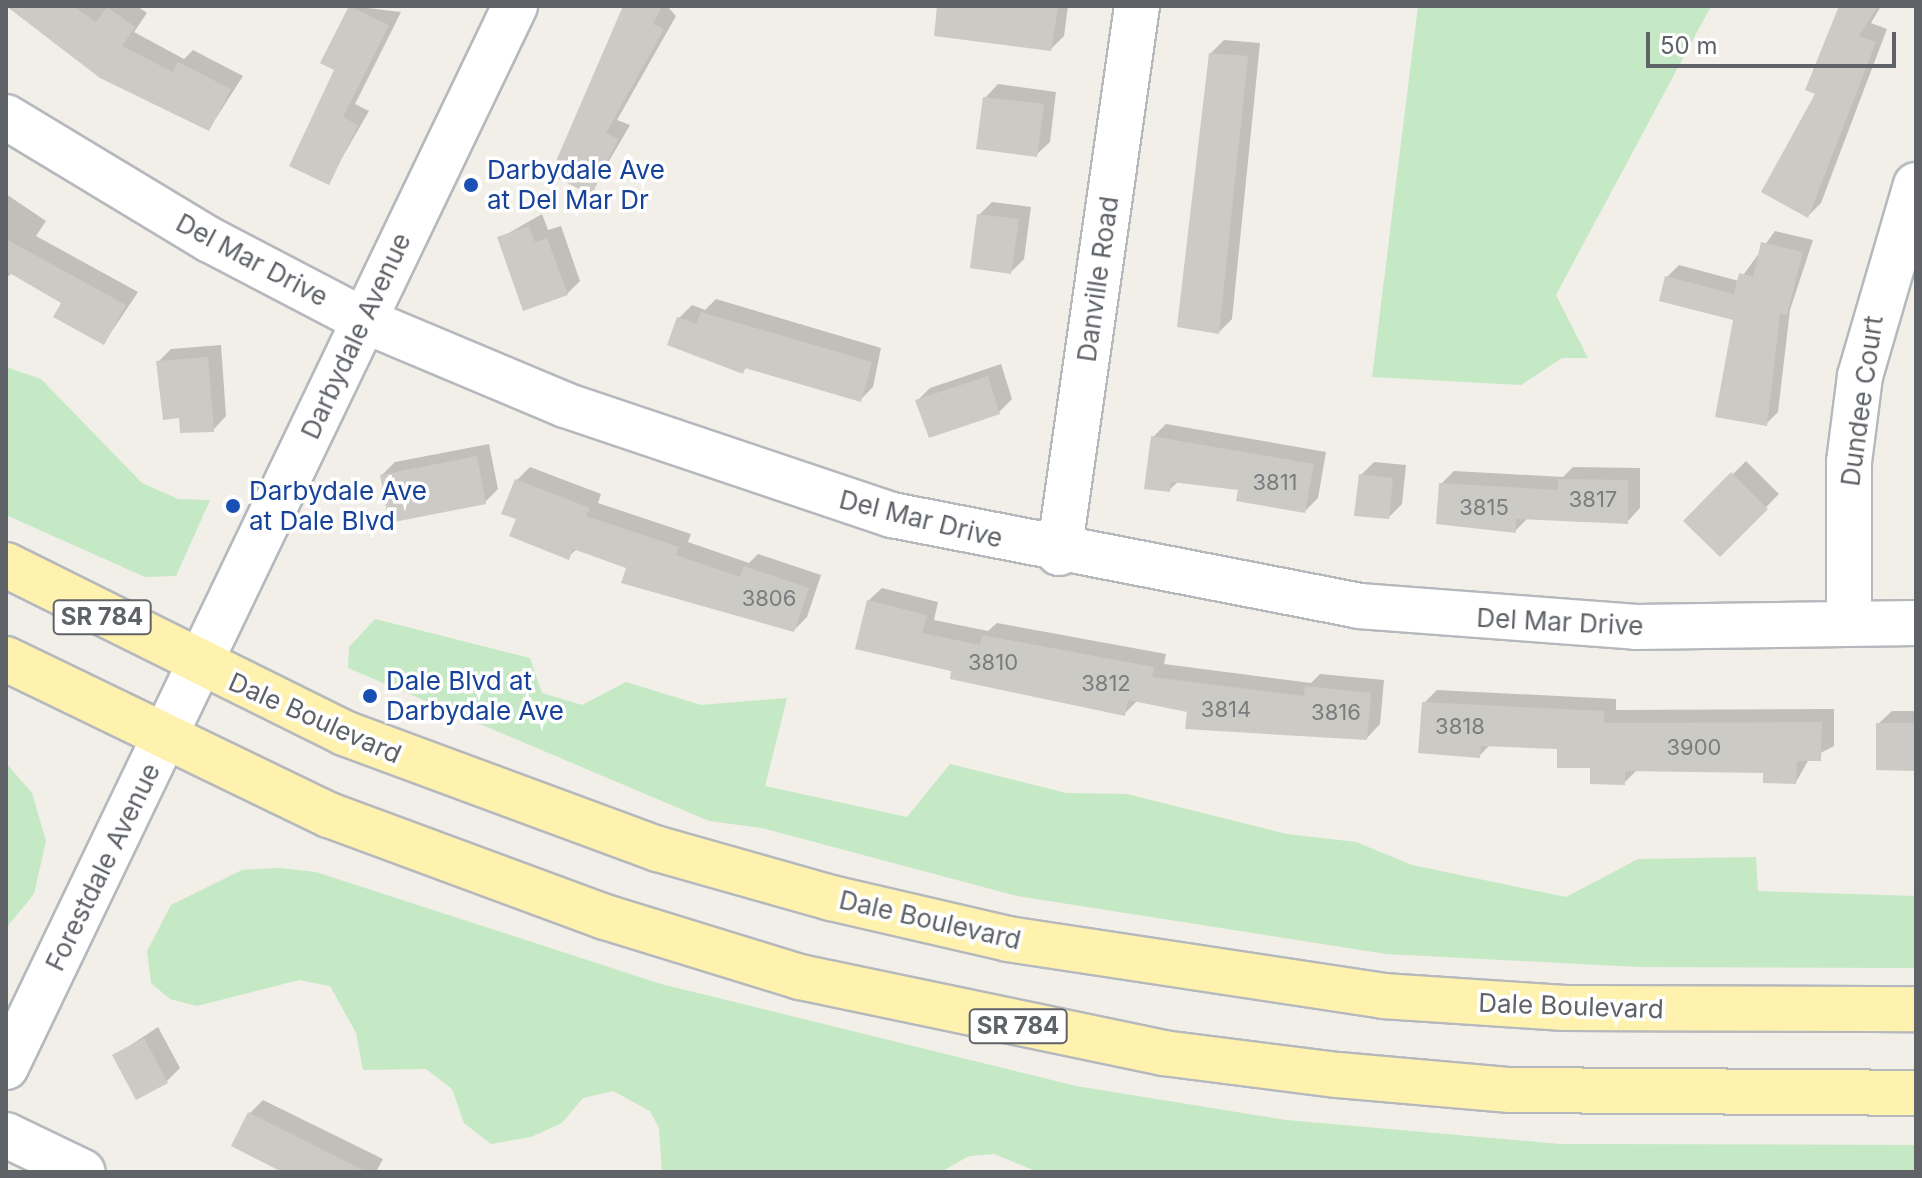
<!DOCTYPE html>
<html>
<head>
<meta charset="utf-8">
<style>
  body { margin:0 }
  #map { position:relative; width:1922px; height:1178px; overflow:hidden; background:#f1efe8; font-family:Inter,sans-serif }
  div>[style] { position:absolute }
  .green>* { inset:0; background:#c5e8c5 }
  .shadow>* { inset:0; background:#0003 }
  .building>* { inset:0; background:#cccac5 }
  .roads { filter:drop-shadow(2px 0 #b5b8bc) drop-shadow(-2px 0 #b5b8bc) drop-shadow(0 2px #b5b8bc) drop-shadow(0 -2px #b5b8bc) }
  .minor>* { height:44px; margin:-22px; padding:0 22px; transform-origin:22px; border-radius:22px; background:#fff }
  .major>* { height:44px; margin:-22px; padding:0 22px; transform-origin:22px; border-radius:22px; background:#fff2af }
  .dots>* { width:22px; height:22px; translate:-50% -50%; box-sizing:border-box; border:4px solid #fff; border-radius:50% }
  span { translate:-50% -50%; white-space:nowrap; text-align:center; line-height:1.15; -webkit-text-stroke:7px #fff; paint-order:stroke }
  .number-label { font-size:22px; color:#7a7d7f }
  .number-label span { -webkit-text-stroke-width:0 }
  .shield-label span { padding:2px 6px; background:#fff; border:2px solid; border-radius:6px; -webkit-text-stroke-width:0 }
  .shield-label { font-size:24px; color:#5f6368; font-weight:700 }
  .transit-label { font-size:26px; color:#164399 }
  .left { translate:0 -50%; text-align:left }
  .street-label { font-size:26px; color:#5f6368 }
  .frame { position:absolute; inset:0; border:8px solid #5f6368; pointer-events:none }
  .scale { position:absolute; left:1646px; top:32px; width:250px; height:36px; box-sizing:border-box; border:4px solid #5f6368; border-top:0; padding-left:10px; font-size:24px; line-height:28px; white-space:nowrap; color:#5f6368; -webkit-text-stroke:6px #fff; paint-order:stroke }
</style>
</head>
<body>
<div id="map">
  <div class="green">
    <i style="clip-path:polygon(1418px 6px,1711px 6px,1556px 295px,1588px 358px,1562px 358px,1521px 385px,1372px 377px)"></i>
    <i style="clip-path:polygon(6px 367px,41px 379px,142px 483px,178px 499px,210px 500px,176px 576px,145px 577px,6px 515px)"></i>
    <i style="clip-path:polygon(375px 619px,530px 658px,542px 693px,582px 705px,626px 682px,701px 705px,787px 698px,765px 786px,907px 817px,950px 764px,1066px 793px,1127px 794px,1287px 834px,1356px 842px,1412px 865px,1566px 897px,1638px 859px,1756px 857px,1758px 891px,1916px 896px,1916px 968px,1638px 967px,1386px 954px,1017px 896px,762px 828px,709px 821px,348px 668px,349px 647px)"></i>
    <i style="clip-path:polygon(6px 763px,32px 793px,46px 841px,34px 894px,6px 928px)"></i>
    <i style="clip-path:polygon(280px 868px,316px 872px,661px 984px,1076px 1086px,1286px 1120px,1560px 1144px,1916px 1145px,1916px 1172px,1038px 1172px,994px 1154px,969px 1156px,941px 1172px,662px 1172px,659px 1128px,650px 1111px,613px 1091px,583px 1098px,562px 1123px,531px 1137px,491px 1144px,464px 1123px,452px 1089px,426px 1069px,363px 1070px,356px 1033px,330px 986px,299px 980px,197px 1006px,170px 999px,151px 983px,147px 951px,171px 905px,242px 870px)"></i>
  </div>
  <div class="shadow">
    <i style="clip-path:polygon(6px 6px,137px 6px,147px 13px,134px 32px,184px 59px,193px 50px,243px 76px,209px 129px)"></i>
    <i style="clip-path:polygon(350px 6px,401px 12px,355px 104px,369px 111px,328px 182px,336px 69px,322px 62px)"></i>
    <i style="clip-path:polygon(626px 6px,667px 6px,676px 16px,617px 120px,630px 125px,591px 192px)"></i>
    <i style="clip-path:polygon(939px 6px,1068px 6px,1064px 36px,1051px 49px)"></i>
    <i style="clip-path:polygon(1841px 6px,1881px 6px,1871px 23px,1887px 29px,1821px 203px,1808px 216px,1818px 92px)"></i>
    <i style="clip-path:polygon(1224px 40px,1260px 43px,1232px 319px,1219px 332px,1210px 54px)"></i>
    <i style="clip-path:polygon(998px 84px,1056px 92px,1050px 142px,1036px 155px,985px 98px)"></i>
    <i style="clip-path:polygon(6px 194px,46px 221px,36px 236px,138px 292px,104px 343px,64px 302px,12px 272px,6px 279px)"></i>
    <i style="clip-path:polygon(992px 202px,1031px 207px,1024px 259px,1011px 272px,979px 215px)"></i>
    <i style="clip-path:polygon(542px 214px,548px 230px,561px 226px,580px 281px,567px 294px,500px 238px)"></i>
    <i style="clip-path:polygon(1775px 231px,1813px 240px,1790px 310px,1778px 412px,1766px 424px,1735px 319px,1667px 277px,1679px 265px,1739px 281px)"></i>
    <i style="clip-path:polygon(716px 299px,881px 348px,873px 387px,860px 400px,748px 366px,742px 372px,679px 318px,692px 305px,705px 310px)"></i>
    <i style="clip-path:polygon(221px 345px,226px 416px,213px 430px,181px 416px,158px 362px,171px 349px)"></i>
    <i style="clip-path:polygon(1001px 364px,1012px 399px,999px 412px,917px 401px,930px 388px)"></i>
    <i style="clip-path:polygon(1166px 424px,1326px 452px,1318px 498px,1305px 511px,1241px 488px,1179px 481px,1169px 490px,1153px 437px)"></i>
    <i style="clip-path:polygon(489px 444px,498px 489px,485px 502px,382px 475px,395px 462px)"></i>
    <i style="clip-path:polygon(1746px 461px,1779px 494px,1720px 554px,1686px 521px)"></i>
    <i style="clip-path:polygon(1374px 462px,1406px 465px,1402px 504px,1389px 517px,1361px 475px)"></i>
    <i style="clip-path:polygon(530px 467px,601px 494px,598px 503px,691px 534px,688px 542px,749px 563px,758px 554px,821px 575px,807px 617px,794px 630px,577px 549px,568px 557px,519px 518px,517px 480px)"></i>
    <i style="clip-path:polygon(1573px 467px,1640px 468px,1640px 508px,1627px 522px,1528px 518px,1515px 531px,1438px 523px,1441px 484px,1454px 471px,1563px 477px)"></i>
    <i style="clip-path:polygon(882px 588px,938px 602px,934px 620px,988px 631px,997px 623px,1166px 654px,1164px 664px,1311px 683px,1320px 674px,1384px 680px,1380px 724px,1367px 738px,1138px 700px,1124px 714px,857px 647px,868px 601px)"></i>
    <i style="clip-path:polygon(1437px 690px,1616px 699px,1616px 710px,1834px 709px,1834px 746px,1809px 759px,1796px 782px,1765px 771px,1637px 770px,1624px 783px,1559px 748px,1490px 745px,1479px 756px,1424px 703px)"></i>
    <i style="clip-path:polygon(1892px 711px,1916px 711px,1916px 769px,1878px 724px)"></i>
    <i style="clip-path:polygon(158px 1027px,180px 1068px,167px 1081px,114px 1056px)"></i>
    <i style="clip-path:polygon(263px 1100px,383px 1159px,376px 1172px,290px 1172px,250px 1113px)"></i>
  </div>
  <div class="building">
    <i style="clip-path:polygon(6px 6px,73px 6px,96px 22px,107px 7px,135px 27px,122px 46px,173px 72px,178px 62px,231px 89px,209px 131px,100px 78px)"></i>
    <i style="clip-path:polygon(349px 6px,389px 25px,343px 117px,358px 125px,329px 185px,289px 166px,334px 70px,320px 63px)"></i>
    <i style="clip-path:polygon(623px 6px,662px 6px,653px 24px,664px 29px,606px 133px,618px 139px,592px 195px,550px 175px)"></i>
    <i style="clip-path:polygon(937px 6px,1058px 6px,1051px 51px,934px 36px)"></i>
    <i style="clip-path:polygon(1839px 6px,1878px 6px,1859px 36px,1876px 42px,1808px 218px,1761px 192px,1815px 94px,1805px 90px)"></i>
    <i style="clip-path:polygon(1209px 53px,1248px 56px,1219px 334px,1177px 327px)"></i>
    <i style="clip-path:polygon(983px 97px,1044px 104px,1037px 157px,976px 149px)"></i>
    <i style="clip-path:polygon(977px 214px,1019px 219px,1011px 274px,970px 268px)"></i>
    <i style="clip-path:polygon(529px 226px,535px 242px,547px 238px,568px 295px,523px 311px,497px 237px)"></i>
    <i style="clip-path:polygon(6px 239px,126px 305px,104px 345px,53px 317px,61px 303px,6px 271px)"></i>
    <i style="clip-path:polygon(1761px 242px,1803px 252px,1787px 315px,1780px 314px,1767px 426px,1715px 417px,1733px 320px,1659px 301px,1665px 276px,1734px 294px,1739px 273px,1753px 277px)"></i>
    <i style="clip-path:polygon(701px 312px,872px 362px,861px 402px,745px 368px,743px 374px,667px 345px,677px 317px,696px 324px)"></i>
    <i style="clip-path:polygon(208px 357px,214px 432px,180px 433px,179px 418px,163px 420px,156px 361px)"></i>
    <i style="clip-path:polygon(988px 376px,1000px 414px,929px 438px,915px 400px)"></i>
    <i style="clip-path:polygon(1151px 436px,1314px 464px,1305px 513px,1236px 501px,1238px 490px,1171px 482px,1170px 492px,1144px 489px)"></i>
    <i style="clip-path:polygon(477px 456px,486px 504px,389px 523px,380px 475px)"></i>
    <i style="clip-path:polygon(1731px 472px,1768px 509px,1720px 557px,1683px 521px)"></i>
    <i style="clip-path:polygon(1359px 474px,1393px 478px,1389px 519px,1354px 516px)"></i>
    <i style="clip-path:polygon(515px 479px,590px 508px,586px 516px,679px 547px,676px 555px,740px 577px,744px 566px,809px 588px,794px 632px,621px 583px,626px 568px,573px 549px,569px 560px,509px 536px,516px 519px,501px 514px)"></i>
    <i style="clip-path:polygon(1558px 479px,1628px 480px,1628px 524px,1516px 519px,1516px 533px,1436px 524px,1439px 483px,1558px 490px)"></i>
    <i style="clip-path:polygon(867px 600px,927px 615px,922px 633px,980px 645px,982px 635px,1154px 667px,1152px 677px,1304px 696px,1305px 686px,1371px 693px,1367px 740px,1185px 729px,1187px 712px,1128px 700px,1125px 716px,950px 679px,951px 671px,855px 649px)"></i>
    <i style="clip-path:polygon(1422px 702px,1604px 711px,1604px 723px,1822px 722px,1821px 761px,1797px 761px,1796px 784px,1763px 783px,1763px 773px,1625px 771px,1625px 785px,1590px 784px,1590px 768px,1557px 768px,1557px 749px,1481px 746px,1480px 758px,1418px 753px)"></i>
    <i style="clip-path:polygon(1876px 723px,1916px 723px,1916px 771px,1876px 770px)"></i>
    <i style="clip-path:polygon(144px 1038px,168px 1083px,136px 1100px,112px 1055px)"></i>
    <i style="clip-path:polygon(248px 1112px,367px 1172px,282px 1172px,231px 1146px)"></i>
  </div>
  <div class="roads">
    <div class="minor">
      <i style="left:6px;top:117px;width:238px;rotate:31.1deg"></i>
      <i style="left:210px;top:240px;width:173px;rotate:27.6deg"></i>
      <i style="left:363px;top:320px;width:219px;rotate:22.8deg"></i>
      <i style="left:565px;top:405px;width:345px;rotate:18.6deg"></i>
      <i style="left:892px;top:515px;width:476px;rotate:11deg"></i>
      <i style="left:1359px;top:606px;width:278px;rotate:4.3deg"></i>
      <i style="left:1636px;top:627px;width:280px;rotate:-0.8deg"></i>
      <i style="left:1059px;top:553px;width:553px;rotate:-81.88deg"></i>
      <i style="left:1849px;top:623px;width:161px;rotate:-90deg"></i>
      <i style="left:1849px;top:462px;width:87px;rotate:-82.7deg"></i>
      <i style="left:1860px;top:376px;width:199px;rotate:-73.7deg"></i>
      <i style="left:6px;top:1067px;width:1177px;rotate:-64.37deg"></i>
      <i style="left:6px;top:1135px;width:85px;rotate:25.7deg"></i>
    </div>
    <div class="major">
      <i style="left:6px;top:565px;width:377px;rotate:26.4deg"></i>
      <i style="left:344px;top:733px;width:335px;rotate:20.3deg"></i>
      <i style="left:658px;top:849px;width:180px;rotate:15.8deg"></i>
      <i style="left:831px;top:898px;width:182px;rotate:13deg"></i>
      <i style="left:1008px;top:939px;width:379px;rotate:8.6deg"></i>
      <i style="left:1383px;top:996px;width:182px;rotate:3.8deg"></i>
      <i style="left:1565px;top:1008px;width:351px;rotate:0.2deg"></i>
      <i style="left:6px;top:659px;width:359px;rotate:25.8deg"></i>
      <i style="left:329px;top:815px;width:294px;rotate:20.3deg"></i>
      <i style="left:605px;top:917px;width:204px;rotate:17.1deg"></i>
      <i style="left:800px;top:977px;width:371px;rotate:11.8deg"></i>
      <i style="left:1163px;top:1053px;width:176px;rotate:7.2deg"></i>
      <i style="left:1338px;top:1075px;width:173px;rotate:5deg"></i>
      <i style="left:1510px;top:1090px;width:406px;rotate:0.4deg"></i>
    </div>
  </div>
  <div class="dots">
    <i style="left:471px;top:185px;background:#1a4fb4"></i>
    <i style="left:233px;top:506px;background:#1a4fb4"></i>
    <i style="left:370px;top:696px;background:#1a4fb4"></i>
  </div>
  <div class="number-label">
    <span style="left:1275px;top:483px">3811</span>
    <span style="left:1593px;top:500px">3817</span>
    <span style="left:1484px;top:508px">3815</span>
    <span style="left:769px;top:599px">3806</span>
    <span style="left:993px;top:663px">3810</span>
    <span style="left:1106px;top:684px">3812</span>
    <span style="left:1226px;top:710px">3814</span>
    <span style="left:1336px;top:713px">3816</span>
    <span style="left:1460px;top:727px">3818</span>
    <span style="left:1694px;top:748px">3900</span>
  </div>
  <div class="shield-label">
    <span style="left:102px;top:617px">SR 784</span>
    <span style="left:1018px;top:1026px">SR 784</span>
  </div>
  <div class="transit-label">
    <span class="left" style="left:487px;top:185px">Darbydale Ave<br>at Del Mar Dr</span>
    <span class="left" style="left:249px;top:506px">Darbydale Ave<br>at Dale Blvd</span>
    <span class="left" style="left:386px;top:696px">Dale Blvd at<br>Darbydale Ave</span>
  </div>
  <div class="street-label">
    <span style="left:252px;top:260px;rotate:28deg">Del Mar Drive</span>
    <span style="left:1098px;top:279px;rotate:-82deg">Danville Road</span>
    <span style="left:356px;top:336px;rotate:-65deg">Darbydale Avenue</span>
    <span style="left:1862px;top:401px;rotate:-82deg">Dundee Court</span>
    <span style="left:921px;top:519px;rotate:14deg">Del Mar Drive</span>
    <span style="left:1560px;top:622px;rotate:3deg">Del Mar Drive</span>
    <span style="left:315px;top:718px;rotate:24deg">Dale Boulevard</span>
    <span style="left:103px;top:867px;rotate:-64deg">Forestdale Avenue</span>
    <span style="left:930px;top:920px;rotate:13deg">Dale Boulevard</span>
    <span style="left:1571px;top:1006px;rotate:2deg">Dale Boulevard</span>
  </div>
  <div class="frame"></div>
  <div class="scale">50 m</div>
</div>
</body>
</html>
